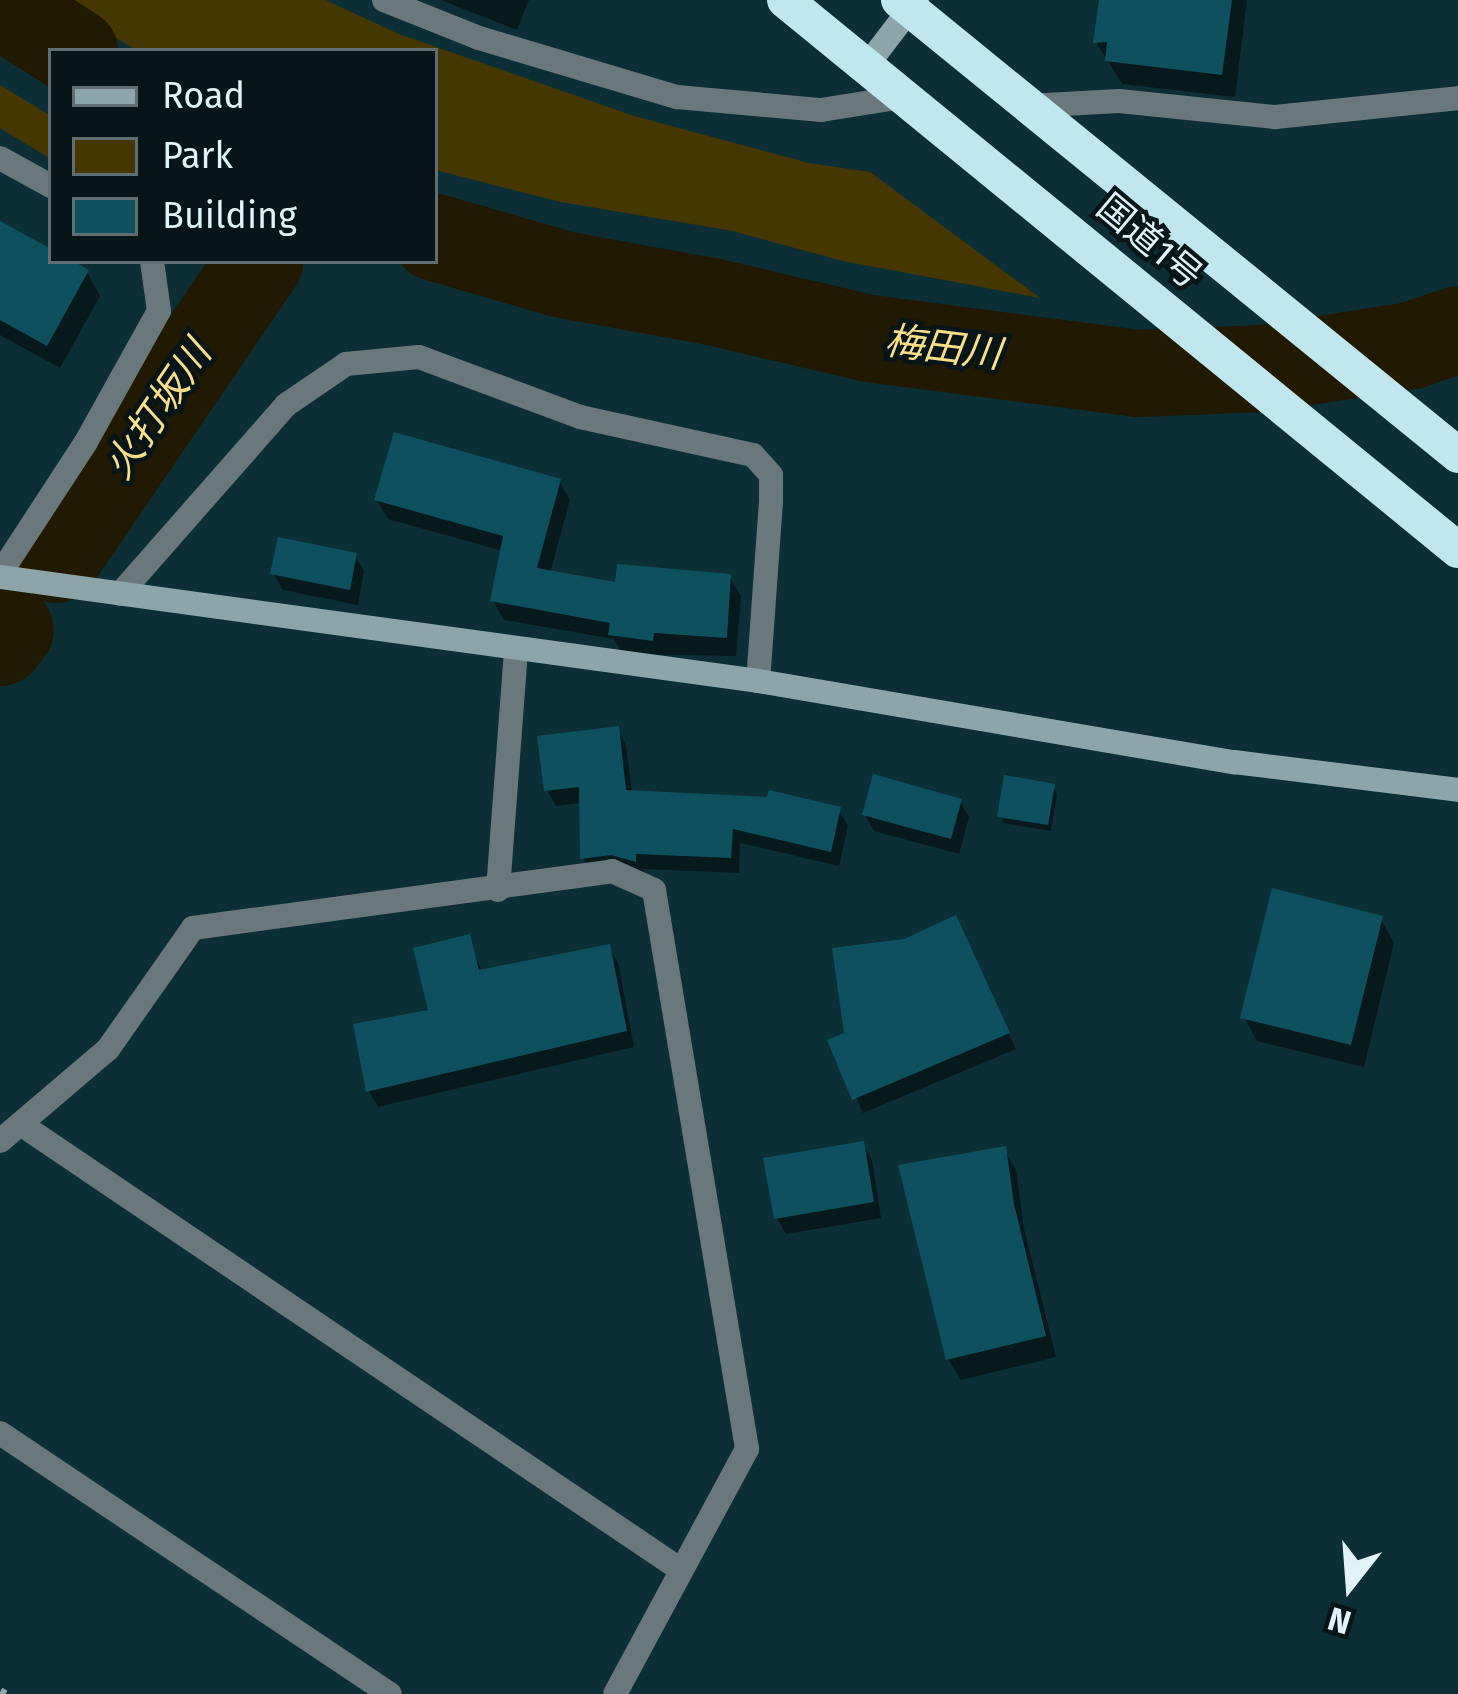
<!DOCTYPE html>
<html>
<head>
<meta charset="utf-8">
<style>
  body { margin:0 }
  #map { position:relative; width:1458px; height:1694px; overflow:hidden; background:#0c2f37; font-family:"Fira Sans","Noto Sans JP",sans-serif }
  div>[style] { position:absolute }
  .green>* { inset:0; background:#463700 }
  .shadow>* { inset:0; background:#0007 }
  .river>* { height:87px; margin:-43.5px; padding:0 43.5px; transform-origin:43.5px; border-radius:43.5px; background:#211900 }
  .building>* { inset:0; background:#0f505e }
  .street>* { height:24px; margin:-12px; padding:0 12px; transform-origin:12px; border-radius:12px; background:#69787c }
  .secondary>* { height:24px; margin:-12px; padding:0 12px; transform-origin:12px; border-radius:12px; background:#8ca5ab }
  .highway>* { height:36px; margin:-18px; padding:0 18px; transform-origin:18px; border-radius:18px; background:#c0e6f0 }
  .rail>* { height:9px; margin-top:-4.5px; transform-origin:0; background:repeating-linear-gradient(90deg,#8ea8ae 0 24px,transparent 0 36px) }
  span { translate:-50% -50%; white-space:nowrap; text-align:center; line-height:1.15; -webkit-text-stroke:9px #071519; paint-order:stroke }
  .street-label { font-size:36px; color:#e0f3f8 }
  .water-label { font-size:39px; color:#fbdf88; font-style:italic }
  .legend { position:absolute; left:48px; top:48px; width:390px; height:216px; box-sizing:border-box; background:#071519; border:3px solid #5e6e72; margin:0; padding:15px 21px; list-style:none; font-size:36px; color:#e0f3f8 }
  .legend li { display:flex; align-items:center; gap:24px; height:60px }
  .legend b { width:60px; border:3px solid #5e6e72 }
  .north { position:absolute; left:1290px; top:1526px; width:120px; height:120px; -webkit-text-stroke:9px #071519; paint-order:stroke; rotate:197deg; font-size:33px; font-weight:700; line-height:48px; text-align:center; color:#e0f3f8 }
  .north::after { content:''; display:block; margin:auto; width:42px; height:54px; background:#e0f3f8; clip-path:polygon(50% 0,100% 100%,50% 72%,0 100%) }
</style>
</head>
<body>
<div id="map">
  <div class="green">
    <i style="clip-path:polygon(53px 0,325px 0,399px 34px,634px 116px,809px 163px,870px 172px,1040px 298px,843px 261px,733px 231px,561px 202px,435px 170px,435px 51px,138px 51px)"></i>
    <i style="clip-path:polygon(0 85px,51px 116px,51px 159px,0 128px)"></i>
  </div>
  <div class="shadow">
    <i style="clip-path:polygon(441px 0,529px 0,517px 30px)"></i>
    <i style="clip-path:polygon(1102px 0,1247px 0,1235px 97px,1122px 84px,1096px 42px)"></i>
    <i style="clip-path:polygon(0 224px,51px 252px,51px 261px,66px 261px,87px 272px,100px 296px,60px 368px,0 335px)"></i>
    <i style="clip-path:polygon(559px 481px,570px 500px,550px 573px,618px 585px,730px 577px,741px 596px,736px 656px,622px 654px,614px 639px,504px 620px,493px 601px,503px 551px,388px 519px,377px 500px)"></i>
    <i style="clip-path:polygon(355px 555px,364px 571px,358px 605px,283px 590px,274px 574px)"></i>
    <i style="clip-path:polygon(617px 729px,626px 745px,632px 793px,839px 810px,848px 826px,839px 866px,740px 843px,739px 873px,643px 869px,644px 876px,592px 873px,583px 858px,582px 803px,556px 806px,547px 790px)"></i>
    <i style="clip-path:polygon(1053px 786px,1057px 794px,1051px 831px,1004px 823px,1000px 816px)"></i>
    <i style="clip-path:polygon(960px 801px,969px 817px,959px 854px,874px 831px,865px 815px)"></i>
    <i style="clip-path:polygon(1381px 919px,1394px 943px,1364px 1067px,1257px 1041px,1244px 1017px)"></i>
    <i style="clip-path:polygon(963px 934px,1016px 1049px,863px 1113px,831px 1041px,848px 1035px)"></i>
    <i style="clip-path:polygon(468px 938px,482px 972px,609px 948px,618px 963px,634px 1047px,378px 1107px,369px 1091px,432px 1012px)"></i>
    <i style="clip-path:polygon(863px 1145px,872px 1160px,881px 1218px,786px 1234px,777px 1218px)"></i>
    <i style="clip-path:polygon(1004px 1149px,1016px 1170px,1024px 1229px,1056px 1357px,961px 1380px,948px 1359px)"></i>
  </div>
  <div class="river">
    <i style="left:0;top:4px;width:88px;rotate:32.4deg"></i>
    <i style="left:435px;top:237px;width:132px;rotate:16.2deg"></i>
    <i style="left:562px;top:274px;width:151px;rotate:10.3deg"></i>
    <i style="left:711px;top:301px;width:162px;rotate:13.2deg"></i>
    <i style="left:869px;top:338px;width:270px;rotate:7.4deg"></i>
    <i style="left:1137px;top:373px;width:126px;rotate:-2.3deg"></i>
    <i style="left:1263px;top:368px;width:150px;rotate:-8.8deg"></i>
    <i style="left:1411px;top:345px;width:50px;rotate:-18.8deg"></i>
    <i style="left:56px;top:559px;width:361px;rotate:-55.7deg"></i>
    <i style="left:0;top:642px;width:16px;rotate:-52deg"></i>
  </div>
  <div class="building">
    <i style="clip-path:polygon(1099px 0,1232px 0,1222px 75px,1105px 61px,1107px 42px,1093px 43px)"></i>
    <i style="clip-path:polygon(0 221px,51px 249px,51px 261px,73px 261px,89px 270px,47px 346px,0 320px)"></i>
    <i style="clip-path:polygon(394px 432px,561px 479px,537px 568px,615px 582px,617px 564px,731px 574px,727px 638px,654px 633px,653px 641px,608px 635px,610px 623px,490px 601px,503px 536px,374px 500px)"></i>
    <i style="clip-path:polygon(278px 537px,357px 553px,350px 590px,270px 574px)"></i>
    <i style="clip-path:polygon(619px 726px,626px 790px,767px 797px,769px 790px,841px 807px,831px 852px,733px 829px,731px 858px,636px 854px,636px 862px,611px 855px,580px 859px,579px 787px,544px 791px,537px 736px)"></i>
    <i style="clip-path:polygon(873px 774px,962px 799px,951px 839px,862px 815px)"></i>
    <i style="clip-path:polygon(1004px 775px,1055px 784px,1048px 825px,997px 817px)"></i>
    <i style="clip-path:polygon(1272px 888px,1383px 916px,1351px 1045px,1240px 1018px)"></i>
    <i style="clip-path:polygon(956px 915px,1010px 1033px,852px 1100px,827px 1040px,844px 1033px,832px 948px,904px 939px)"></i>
    <i style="clip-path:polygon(470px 934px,479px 970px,610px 944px,627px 1031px,366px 1092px,353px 1024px,428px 1010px,413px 948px)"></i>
    <i style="clip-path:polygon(864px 1141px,874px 1202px,774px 1219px,763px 1158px)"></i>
    <i style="clip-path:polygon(1006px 1146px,1014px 1204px,1046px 1336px,946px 1360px,898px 1165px)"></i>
  </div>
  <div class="street">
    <i style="left:384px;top:0;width:102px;rotate:21.8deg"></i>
    <i style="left:479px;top:38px;width:207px;rotate:16.6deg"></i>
    <i style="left:677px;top:97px;width:145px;rotate:5.2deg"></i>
    <i style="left:821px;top:110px;width:88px;rotate:-9.1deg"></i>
    <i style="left:1028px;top:106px;width:91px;rotate:-3.1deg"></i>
    <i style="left:1119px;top:101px;width:157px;rotate:5.9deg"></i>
    <i style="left:1275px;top:117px;width:184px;rotate:-5.9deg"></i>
    <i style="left:0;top:158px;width:58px;rotate:28.8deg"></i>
    <i style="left:0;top:574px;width:158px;rotate:-56.9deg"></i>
    <i style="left:86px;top:442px;width:150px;rotate:-60.9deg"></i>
    <i style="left:159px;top:311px;width:50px;rotate:-98deg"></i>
    <i style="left:120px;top:594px;width:252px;rotate:-48.7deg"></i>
    <i style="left:286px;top:405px;width:73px;rotate:-34.3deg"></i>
    <i style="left:346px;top:364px;width:73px;rotate:-5.5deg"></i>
    <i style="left:419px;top:357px;width:172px;rotate:20.4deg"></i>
    <i style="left:580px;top:417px;width:177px;rotate:12.4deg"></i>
    <i style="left:753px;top:455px;width:27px;rotate:48deg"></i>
    <i style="left:771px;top:475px;width:26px;rotate:90deg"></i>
    <i style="left:771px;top:501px;width:180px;rotate:94.1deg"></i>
    <i style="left:498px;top:890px;width:240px;rotate:-85.7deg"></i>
    <i style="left:22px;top:1125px;width:795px;rotate:34.03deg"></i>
    <i style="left:0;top:1141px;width:142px;rotate:-40.4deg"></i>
    <i style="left:108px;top:1049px;width:148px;rotate:-54.9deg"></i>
    <i style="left:193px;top:928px;width:423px;rotate:-7.7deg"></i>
    <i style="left:612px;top:871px;width:46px;rotate:24.3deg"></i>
    <i style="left:654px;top:890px;width:567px;rotate:80.55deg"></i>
    <i style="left:747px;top:1449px;width:278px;rotate:118.3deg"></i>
    <i style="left:0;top:1433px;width:469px;rotate:33.8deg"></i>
  </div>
  <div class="secondary">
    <i style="left:868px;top:64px;width:81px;rotate:-52.6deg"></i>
    <i style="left:0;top:577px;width:765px;rotate:7.81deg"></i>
    <i style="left:758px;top:681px;width:483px;rotate:9.7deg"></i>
    <i style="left:1234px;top:762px;width:226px;rotate:7.1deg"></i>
  </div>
  <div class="highway">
    <i style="left:785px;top:0;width:869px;rotate:39.26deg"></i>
    <i style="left:899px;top:0;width:721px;rotate:39.14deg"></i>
  </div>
  <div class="rail">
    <i style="left:0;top:1691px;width:6px;rotate:31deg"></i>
  </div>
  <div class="street-label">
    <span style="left:1149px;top:242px;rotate:40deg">国道1号</span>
  </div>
  <div class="water-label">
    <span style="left:943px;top:348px;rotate:7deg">梅田川</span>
    <span style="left:158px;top:410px;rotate:-56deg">火打坂川</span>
  </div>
  <ul class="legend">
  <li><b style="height:15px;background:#8ca5ab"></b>Road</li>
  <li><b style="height:33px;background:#463700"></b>Park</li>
  <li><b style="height:33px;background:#0f505e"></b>Building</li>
  </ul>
  <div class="north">N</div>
</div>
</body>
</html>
